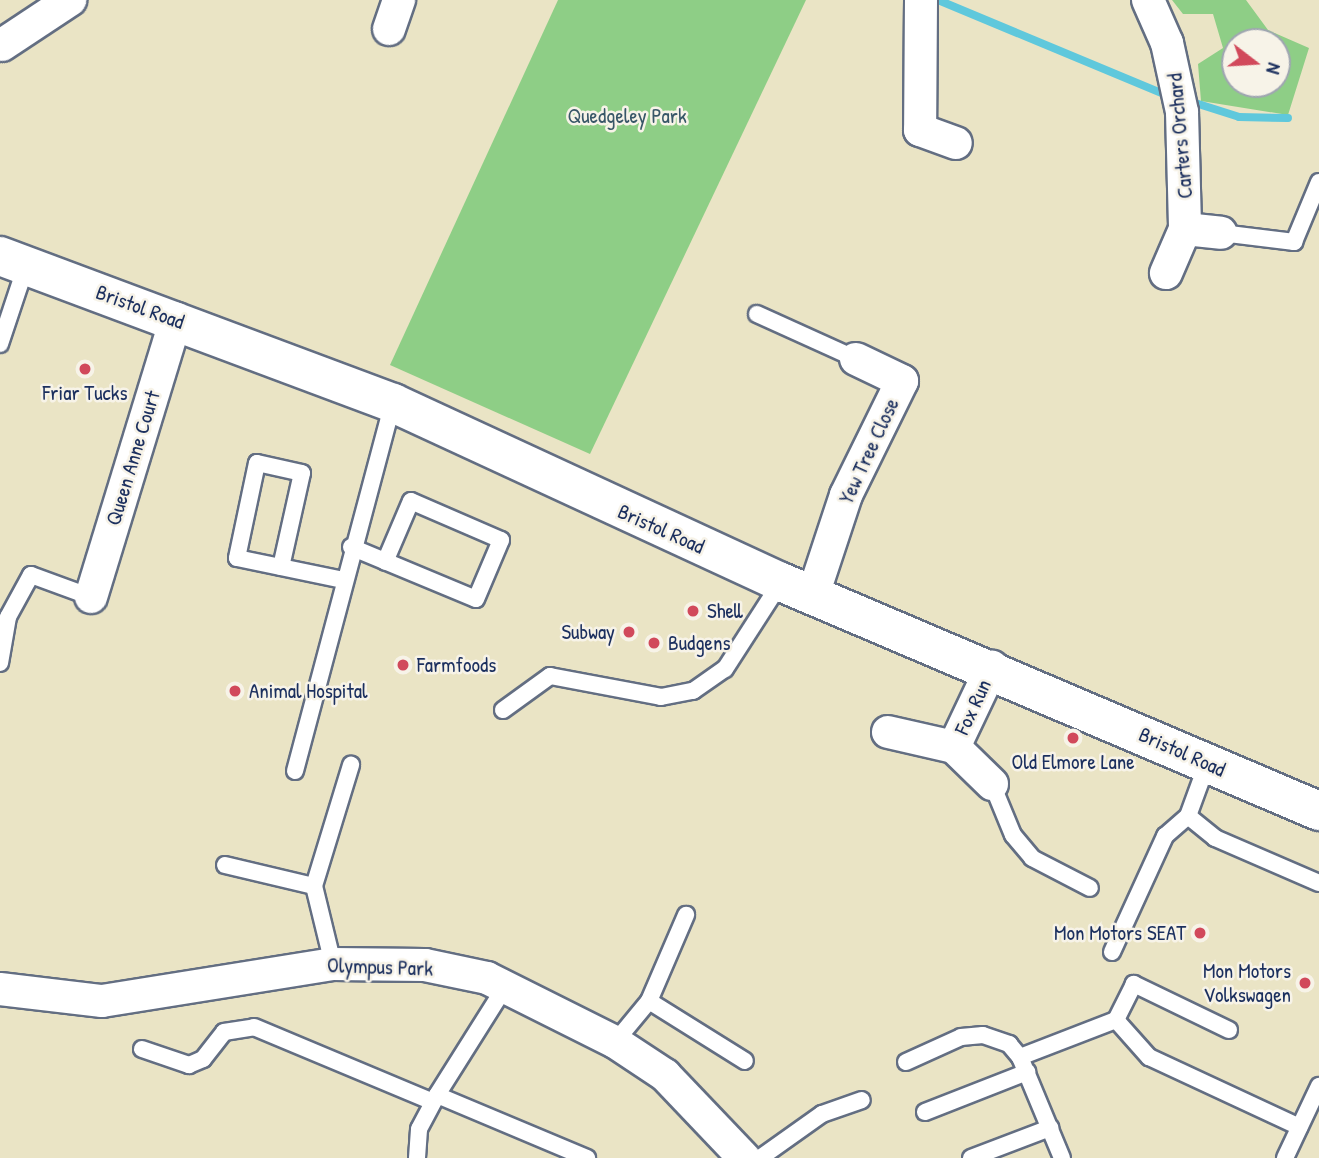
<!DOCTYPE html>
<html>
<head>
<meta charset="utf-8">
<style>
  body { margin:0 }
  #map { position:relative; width:1319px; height:1158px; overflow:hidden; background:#eae4c5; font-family:"Patrick Hand",sans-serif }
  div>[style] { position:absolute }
  .green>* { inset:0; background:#8ece86 }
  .stream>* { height:8px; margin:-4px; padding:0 4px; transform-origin:4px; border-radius:4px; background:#5fc8dc }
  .roads { filter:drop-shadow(2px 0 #636e82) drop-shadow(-2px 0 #636e82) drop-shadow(0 2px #636e82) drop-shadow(0 -2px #636e82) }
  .lane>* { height:16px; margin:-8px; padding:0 8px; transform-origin:8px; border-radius:8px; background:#fff }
  .street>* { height:32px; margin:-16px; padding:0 16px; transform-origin:16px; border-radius:16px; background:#fff }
  .secondary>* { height:38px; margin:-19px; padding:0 19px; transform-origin:19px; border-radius:19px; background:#fff }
  .dots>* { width:19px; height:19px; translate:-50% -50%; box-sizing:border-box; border:4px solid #f7f3e8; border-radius:50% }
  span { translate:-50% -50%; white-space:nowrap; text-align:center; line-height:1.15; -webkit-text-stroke:5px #f7f3e8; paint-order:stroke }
  .park-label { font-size:21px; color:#385768 }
  .street-label { font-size:21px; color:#1b2f5e }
  .poi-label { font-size:21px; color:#1b2f5e }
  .left { translate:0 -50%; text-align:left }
  .right { translate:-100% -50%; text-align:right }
  .north { position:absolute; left:1221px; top:28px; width:70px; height:70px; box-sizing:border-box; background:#f7f3e8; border:2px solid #9fa5b1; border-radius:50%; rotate:107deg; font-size:19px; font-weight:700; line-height:28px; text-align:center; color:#1b2f5e }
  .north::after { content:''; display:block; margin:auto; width:24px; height:32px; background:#d1495b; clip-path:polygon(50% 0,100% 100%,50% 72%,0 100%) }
</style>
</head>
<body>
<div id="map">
  <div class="green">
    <i style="clip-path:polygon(558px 0,806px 0,590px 454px,390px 365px)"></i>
    <i style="clip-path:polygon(evenodd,1172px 0,1246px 0,1268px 30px,1309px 48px,1288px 115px,1201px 101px,1198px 64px,1223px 48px,1213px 14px,1183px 14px,1172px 0,1277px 42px,1277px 84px,1235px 84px,1235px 42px,1277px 42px)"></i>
  </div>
  <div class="stream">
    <i style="left:938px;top:0;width:250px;rotate:22.6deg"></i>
    <i style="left:1189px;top:101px;width:52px;rotate:17.7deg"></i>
    <i style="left:1239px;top:117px;width:49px;rotate:1.2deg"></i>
  </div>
  <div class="roads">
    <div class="lane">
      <i style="left:1221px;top:233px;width:74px;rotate:7deg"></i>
      <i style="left:1294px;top:242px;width:65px;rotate:-67.4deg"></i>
      <i style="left:757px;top:314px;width:109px;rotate:24.4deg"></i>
      <i style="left:0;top:344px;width:82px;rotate:-71.6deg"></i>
      <i style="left:351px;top:547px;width:135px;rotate:22.6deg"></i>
      <i style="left:476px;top:599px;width:64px;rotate:-67deg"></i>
      <i style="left:501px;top:540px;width:98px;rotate:-156.6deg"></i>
      <i style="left:411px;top:501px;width:66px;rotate:113.1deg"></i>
      <i style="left:281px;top:567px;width:96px;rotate:-77.4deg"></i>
      <i style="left:302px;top:473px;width:46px;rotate:-167.5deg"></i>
      <i style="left:257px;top:463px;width:97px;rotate:101.9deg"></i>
      <i style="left:237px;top:558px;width:108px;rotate:11.7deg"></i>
      <i style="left:0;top:663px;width:47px;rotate:-80.1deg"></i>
      <i style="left:8px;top:617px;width:48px;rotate:-61.3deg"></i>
      <i style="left:31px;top:575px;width:64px;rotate:20.1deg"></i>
      <i style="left:503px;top:710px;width:58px;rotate:-35.9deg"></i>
      <i style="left:550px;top:676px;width:113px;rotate:10.7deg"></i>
      <i style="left:661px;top:697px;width:33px;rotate:-11deg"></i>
      <i style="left:693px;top:691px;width:39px;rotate:-35deg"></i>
      <i style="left:725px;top:669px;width:103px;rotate:-57.2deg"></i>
      <i style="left:295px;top:771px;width:381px;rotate:-75.1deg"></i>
      <i style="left:992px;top:784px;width:55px;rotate:67.6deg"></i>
      <i style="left:1013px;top:835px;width:30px;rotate:50deg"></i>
      <i style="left:1032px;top:858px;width:65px;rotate:27.3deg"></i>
      <i style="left:1188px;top:816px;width:35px;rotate:39deg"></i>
      <i style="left:1215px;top:838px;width:113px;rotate:23.4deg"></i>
      <i style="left:225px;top:865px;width:91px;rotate:13.3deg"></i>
      <i style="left:314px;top:886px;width:80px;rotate:76.3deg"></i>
      <i style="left:314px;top:886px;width:127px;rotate:-73deg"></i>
      <i style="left:1112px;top:952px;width:128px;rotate:-65.4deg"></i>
      <i style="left:1165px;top:836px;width:30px;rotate:-41deg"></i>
      <i style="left:1188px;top:816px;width:55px;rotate:-69.9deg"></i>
      <i style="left:505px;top:987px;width:128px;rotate:122.2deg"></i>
      <i style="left:437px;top:1095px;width:163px;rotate:22.8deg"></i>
      <i style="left:649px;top:1001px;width:113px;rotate:32deg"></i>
      <i style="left:1229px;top:1030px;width:106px;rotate:-154.2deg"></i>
      <i style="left:1134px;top:984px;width:40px;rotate:116.6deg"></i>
      <i style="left:1116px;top:1020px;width:50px;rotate:48.3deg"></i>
      <i style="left:1149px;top:1057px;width:166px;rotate:24.9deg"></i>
      <i style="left:615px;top:1042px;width:53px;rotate:-50.3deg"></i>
      <i style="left:649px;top:1001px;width:94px;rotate:-66.7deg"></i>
      <i style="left:142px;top:1049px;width:50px;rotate:18.8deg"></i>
      <i style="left:189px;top:1065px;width:15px;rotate:-23deg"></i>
      <i style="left:203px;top:1059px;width:34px;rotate:-52deg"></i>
      <i style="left:224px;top:1032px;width:30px;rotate:-9deg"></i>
      <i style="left:254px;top:1027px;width:194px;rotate:22.7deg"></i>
      <i style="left:906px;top:1062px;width:60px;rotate:-24.4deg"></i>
      <i style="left:961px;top:1037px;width:22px;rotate:-5deg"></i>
      <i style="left:983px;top:1035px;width:28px;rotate:19deg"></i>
      <i style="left:1009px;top:1044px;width:17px;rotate:50deg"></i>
      <i style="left:925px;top:1112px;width:110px;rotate:-21.4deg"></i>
      <i style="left:417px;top:1158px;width:29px;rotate:-86deg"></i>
      <i style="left:419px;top:1129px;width:38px;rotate:-62deg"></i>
      <i style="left:760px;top:1158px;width:76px;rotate:-35.4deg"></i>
      <i style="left:822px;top:1114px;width:42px;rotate:-19.3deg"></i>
      <i style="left:971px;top:1158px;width:85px;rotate:-20.8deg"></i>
      <i style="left:1062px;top:1158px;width:109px;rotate:-112.6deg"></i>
      <i style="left:1020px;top:1057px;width:103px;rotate:-21.1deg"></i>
      <i style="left:1285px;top:1158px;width:80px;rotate:-64.7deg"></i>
    </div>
    <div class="street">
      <i style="left:921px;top:0;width:130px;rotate:90.4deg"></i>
      <i style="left:920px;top:130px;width:38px;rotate:20deg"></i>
      <i style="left:1148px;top:0;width:47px;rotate:66.2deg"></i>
      <i style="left:1167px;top:43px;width:71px;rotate:77.7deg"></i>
      <i style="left:1182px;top:112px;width:117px;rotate:88.5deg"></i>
      <i style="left:1185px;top:229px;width:48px;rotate:113.4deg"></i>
      <i style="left:389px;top:29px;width:31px;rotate:-71deg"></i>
      <i style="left:2px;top:45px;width:82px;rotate:-33.5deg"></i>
      <i style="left:1185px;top:229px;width:36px;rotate:6deg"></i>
      <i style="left:813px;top:595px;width:105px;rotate:-71.7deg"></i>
      <i style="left:846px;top:495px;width:127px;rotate:-63.8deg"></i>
      <i style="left:902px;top:381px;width:51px;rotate:-154.4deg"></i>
      <i style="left:91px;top:597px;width:291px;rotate:-73deg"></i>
      <i style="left:888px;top:732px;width:68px;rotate:12.8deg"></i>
      <i style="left:954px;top:747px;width:53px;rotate:44.2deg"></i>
      <i style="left:954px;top:747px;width:89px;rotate:-64.6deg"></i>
      <i style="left:0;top:989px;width:103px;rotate:6.7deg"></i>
      <i style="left:102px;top:1001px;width:234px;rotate:-9.1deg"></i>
      <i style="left:333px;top:964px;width:92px;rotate:0.6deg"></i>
      <i style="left:425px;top:965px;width:63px;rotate:11.8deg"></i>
      <i style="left:487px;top:978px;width:143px;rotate:26.6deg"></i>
      <i style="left:615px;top:1042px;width:60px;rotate:33.4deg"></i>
      <i style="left:665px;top:1075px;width:115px;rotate:46.4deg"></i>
    </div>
    <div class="secondary">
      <i style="left:0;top:256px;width:420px;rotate:20.5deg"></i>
      <i style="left:393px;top:403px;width:427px;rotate:24.8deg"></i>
      <i style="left:781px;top:582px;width:585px;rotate:23.06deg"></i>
    </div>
  </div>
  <div class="dots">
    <i style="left:85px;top:369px;background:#d1495b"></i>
    <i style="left:693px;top:611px;background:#d1495b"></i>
    <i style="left:629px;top:632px;background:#d1495b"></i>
    <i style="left:654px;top:643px;background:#d1495b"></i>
    <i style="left:403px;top:665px;background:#d1495b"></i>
    <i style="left:235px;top:691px;background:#d1495b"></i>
    <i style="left:1073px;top:738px;background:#d1495b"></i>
    <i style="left:1200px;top:933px;background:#d1495b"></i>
    <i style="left:1305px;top:983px;background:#d1495b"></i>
  </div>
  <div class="park-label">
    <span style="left:627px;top:116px">Quedgeley Park</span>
  </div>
  <div class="street-label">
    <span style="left:1180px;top:136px;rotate:-95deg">Carters Orchard</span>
    <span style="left:140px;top:307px;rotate:20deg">Bristol Road</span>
    <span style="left:869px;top:451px;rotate:-65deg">Yew Tree Close</span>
    <span style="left:133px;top:458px;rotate:-73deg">Queen Anne Court</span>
    <span style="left:661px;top:529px;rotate:24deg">Bristol Road</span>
    <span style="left:973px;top:707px;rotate:-65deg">Fox Run</span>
    <span style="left:1182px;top:752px;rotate:24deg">Bristol Road</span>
    <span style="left:380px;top:967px;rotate:2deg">Olympus Park</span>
  </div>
  <div class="poi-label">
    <span style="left:85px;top:393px">Friar Tucks</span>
    <span class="left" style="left:707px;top:611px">Shell</span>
    <span class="right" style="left:615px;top:632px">Subway</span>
    <span class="left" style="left:668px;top:643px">Budgens</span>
    <span class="left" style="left:417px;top:665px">Farmfoods</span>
    <span class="left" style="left:249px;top:691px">Animal Hospital</span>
    <span style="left:1073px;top:762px">Old Elmore Lane</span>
    <span class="right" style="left:1186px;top:933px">Mon Motors SEAT</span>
    <span class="right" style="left:1291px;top:983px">Mon Motors<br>Volkswagen</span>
  </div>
  <div class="north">N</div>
</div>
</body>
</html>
